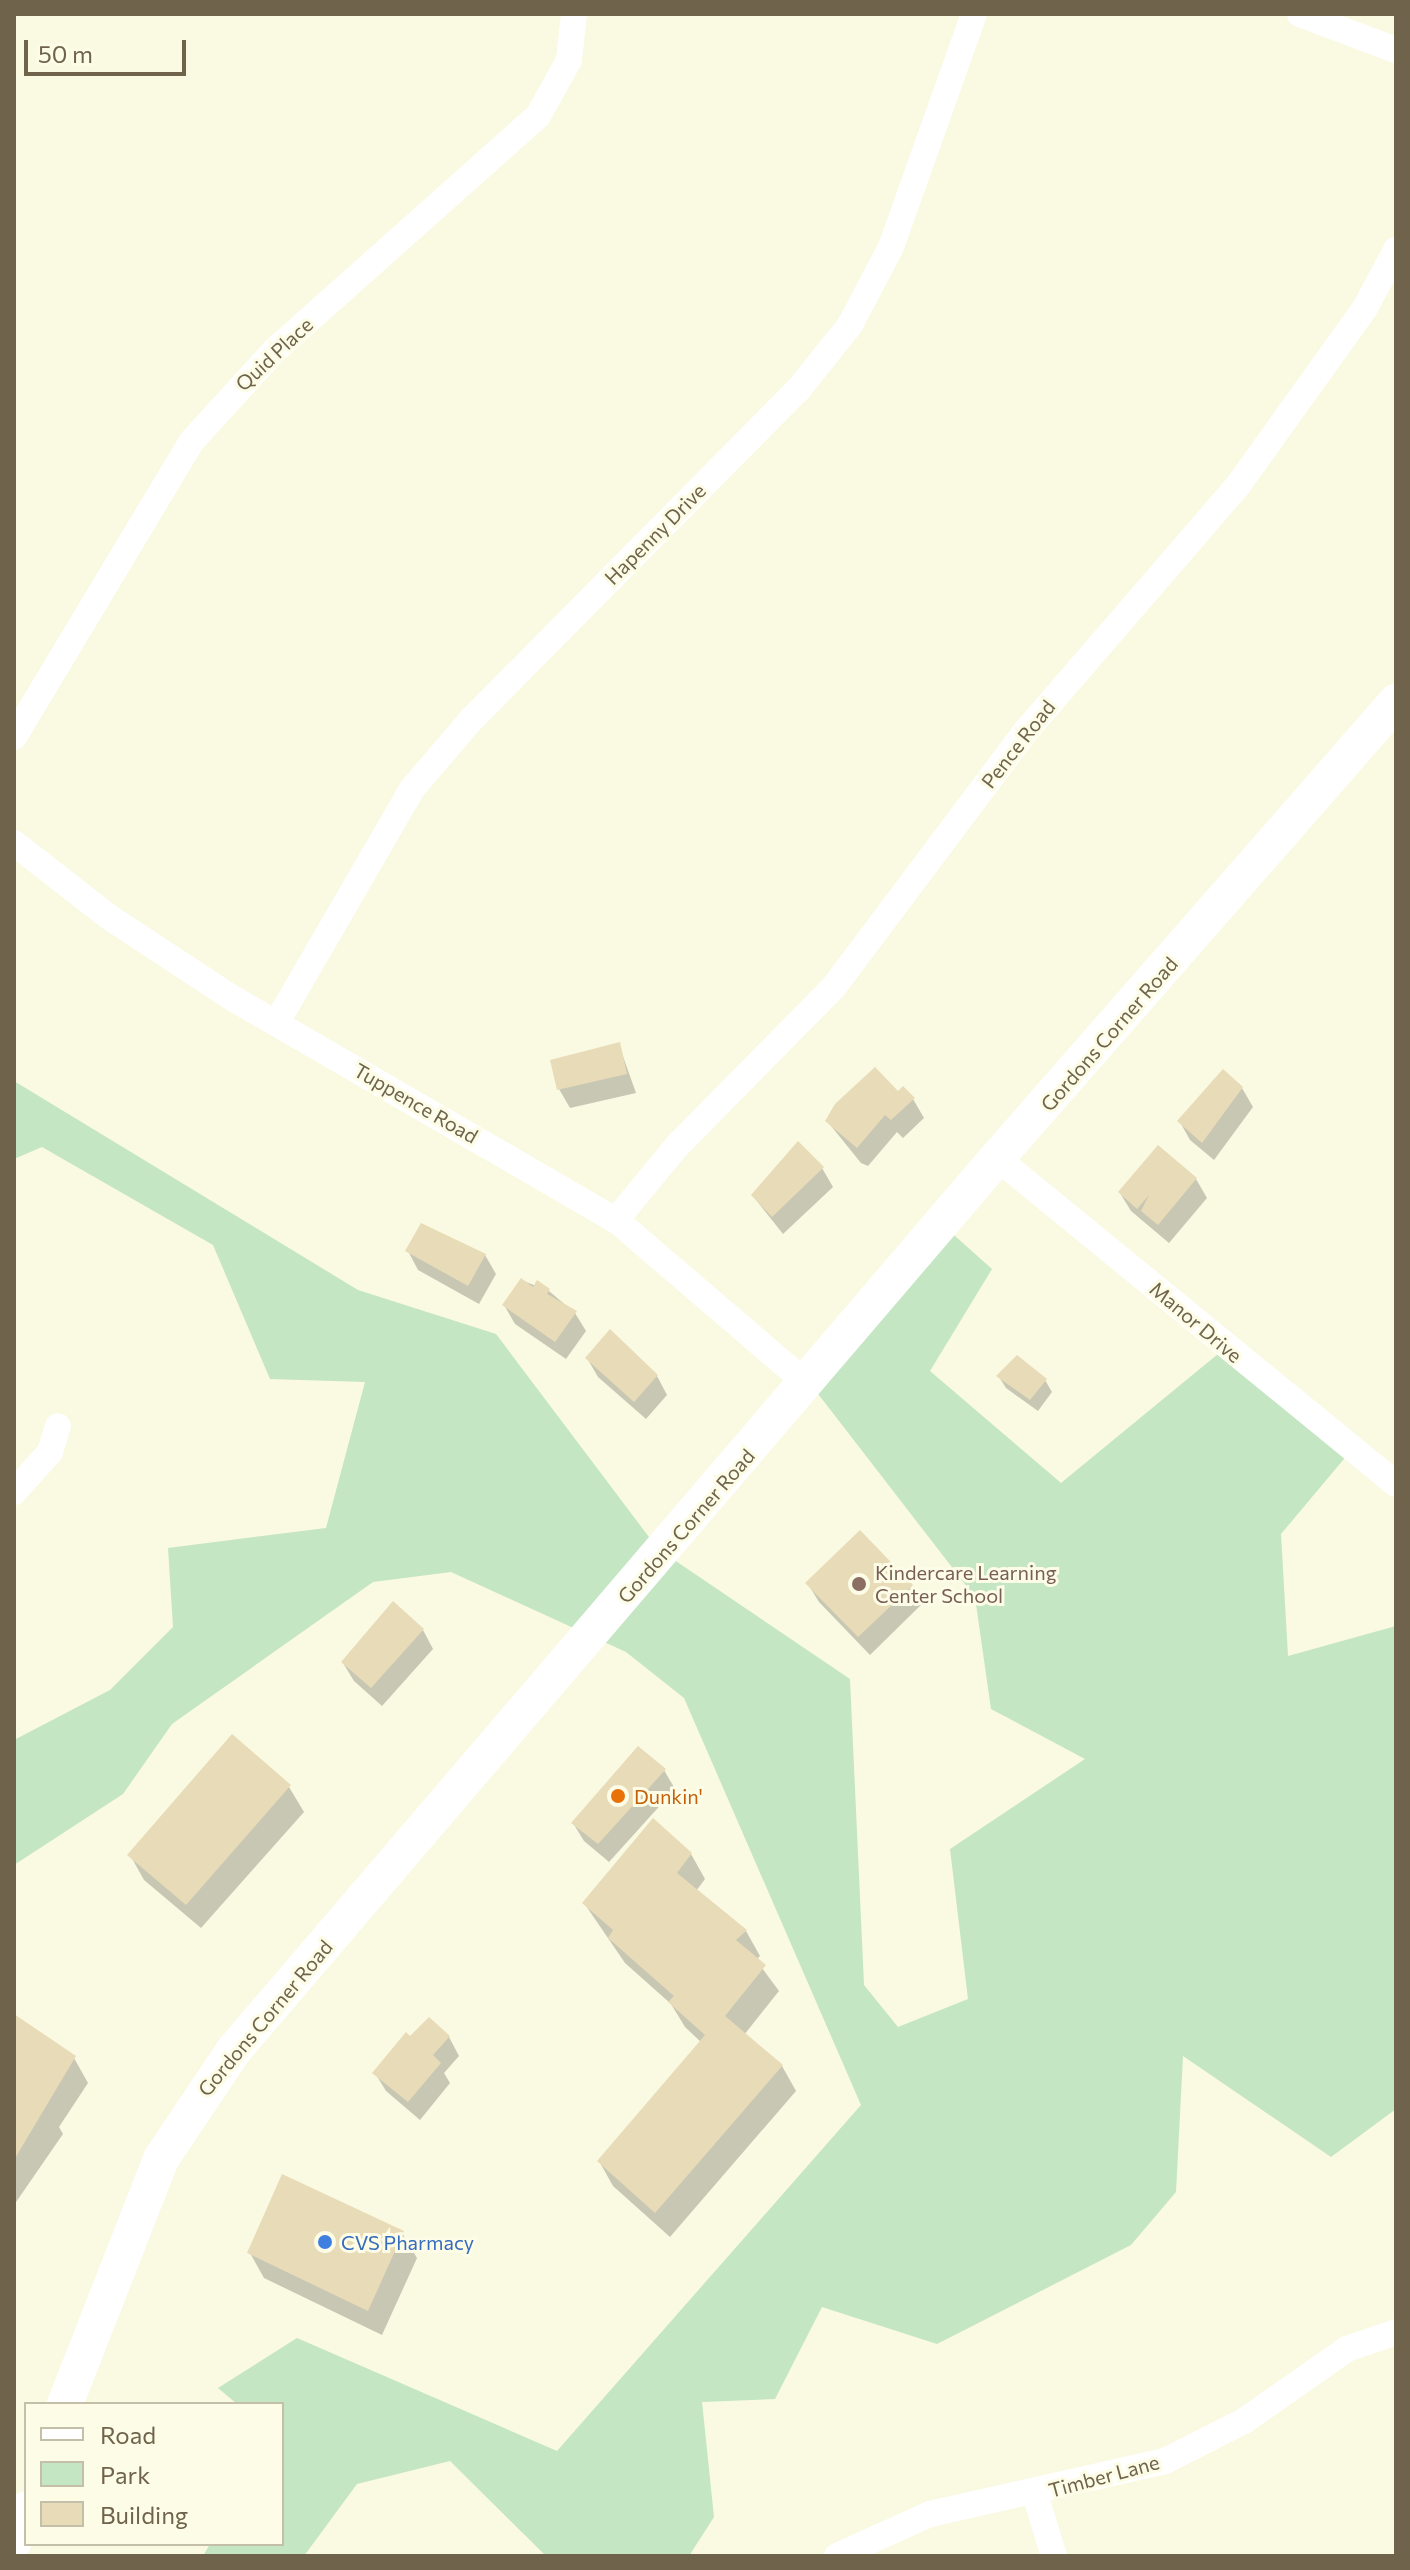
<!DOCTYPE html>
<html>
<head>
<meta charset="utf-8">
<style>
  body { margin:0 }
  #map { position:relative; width:1410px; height:2570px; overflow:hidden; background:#faf9e2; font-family:Commissioner,sans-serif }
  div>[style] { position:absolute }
  .green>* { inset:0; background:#c4e6c2 }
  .shadow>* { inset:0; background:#0003 }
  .building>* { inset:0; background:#e8dbb7 }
  .street>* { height:26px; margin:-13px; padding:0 13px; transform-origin:13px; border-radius:13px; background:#fff }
  .secondary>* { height:36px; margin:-18px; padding:0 18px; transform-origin:18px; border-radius:18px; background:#fff }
  .dots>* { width:22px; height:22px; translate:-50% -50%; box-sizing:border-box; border:4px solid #fdfce7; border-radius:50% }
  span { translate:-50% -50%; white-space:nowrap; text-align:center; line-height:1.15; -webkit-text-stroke:6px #fdfce7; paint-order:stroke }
  .street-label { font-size:20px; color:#6f644b }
  .education-label { font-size:20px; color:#785e54 }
  .left { translate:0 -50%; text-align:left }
  .food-label { font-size:20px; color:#c56008 }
  .shop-label { font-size:20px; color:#366cbe }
  .frame { position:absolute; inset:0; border:16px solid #6f644b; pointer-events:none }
  .legend { position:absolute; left:24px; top:2402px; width:260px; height:144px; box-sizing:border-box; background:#fdfce7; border:2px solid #c4bfa9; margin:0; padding:10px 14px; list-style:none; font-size:24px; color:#6f644b }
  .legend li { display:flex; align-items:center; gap:16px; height:40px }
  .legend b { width:40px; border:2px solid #c4bfa9 }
  .scale { position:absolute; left:24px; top:40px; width:162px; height:36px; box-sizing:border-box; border:4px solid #6f644b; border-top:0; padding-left:10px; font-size:24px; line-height:28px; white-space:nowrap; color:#6f644b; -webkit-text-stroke:6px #fdfce7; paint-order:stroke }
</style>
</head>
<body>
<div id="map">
  <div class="green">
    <i style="clip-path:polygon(14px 1081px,358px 1290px,496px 1334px,658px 1549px,850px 1679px,864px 1985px,898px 2027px,968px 1999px,950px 1849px,1085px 1759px,991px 1709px,975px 1597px,805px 1377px,937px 1220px,992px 1269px,930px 1371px,1061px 1483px,1235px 1340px,1359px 1441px,1281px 1534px,1288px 1656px,1396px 1626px,1396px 2109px,1331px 2157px,1183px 2056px,1176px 2192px,1131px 2245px,937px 2344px,822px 2307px,775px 2399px,702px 2402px,714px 2517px,689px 2556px,546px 2556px,450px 2461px,357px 2484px,304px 2556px,203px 2556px,210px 2544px,282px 2544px,282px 2404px,237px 2404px,218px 2388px,297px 2338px,557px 2451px,861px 2105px,684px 1698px,626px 1652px,451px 1572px,373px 1582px,172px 1724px,123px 1794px,14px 1865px,14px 1740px,110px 1690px,173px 1627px,168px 1548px,326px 1528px,365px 1382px,270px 1379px,213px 1245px,42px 1147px,14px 1159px)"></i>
  </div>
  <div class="shadow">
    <i style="clip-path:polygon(619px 1045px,636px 1093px,570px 1108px,559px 1089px)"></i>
    <i style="clip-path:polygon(1242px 1088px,1253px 1107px,1214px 1160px,1190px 1140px,1180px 1122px)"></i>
    <i style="clip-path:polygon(898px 1093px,913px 1099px,924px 1118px,903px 1138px,897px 1132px,868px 1166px,861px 1163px,827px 1121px)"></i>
    <i style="clip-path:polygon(822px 1168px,833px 1187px,783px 1234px,753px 1196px)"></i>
    <i style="clip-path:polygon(1196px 1179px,1207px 1198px,1169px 1243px,1131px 1211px,1120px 1193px)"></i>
    <i style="clip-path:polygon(408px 1251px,485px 1255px,496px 1274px,479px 1304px,418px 1270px)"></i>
    <i style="clip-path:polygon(521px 1280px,549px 1291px,575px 1313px,586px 1331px,566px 1359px,515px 1324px,504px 1305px)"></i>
    <i style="clip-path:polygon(587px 1358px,657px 1376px,667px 1395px,646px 1419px,598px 1377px)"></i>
    <i style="clip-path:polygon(999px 1377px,1045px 1380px,1052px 1392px,1038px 1411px,1006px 1388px)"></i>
    <i style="clip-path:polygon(808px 1584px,911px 1586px,922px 1604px,870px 1655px,819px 1602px)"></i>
    <i style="clip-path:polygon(423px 1630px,433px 1649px,382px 1706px,354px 1681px,343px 1663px)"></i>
    <i style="clip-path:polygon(664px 1770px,675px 1789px,609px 1862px,584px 1841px,573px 1823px)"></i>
    <i style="clip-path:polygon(289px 1787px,304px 1812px,201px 1928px,144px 1880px,130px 1855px)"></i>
    <i style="clip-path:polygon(691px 1854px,705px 1879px,696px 1891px,746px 1931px,760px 1956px,756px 1960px,779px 1991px,744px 2035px,782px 2066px,796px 2091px,670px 2237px,613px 2186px,599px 2161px,702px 2043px,685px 2027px,671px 2004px,625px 1963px,584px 1903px)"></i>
    <i style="clip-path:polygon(14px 2016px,74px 2058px,88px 2083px,59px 2127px,63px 2134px,14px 2205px)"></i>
    <i style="clip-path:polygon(449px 2037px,459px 2056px,444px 2073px,450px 2083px,420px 2120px,386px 2091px,375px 2073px,410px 2039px)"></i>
    <i style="clip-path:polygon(402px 2233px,417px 2258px,382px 2335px,264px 2278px,250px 2253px)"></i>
  </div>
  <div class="building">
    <i style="clip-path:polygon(620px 1042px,627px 1074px,557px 1090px,550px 1060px)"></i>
    <i style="clip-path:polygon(875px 1067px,898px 1091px,903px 1086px,915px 1098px,891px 1120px,885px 1115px,857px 1148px,825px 1121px,835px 1104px)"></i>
    <i style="clip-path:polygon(1223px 1069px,1243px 1087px,1202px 1143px,1177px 1121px)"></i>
    <i style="clip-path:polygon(798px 1141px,824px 1167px,772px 1217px,751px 1195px)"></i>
    <i style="clip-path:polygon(1158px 1145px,1197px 1178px,1158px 1225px,1141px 1211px,1149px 1195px,1137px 1209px,1118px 1192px)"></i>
    <i style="clip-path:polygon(421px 1223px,486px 1254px,468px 1286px,405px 1251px)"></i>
    <i style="clip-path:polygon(521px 1278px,533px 1287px,537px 1280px,550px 1289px,547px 1294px,577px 1311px,555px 1342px,502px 1305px)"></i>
    <i style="clip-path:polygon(610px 1329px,658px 1375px,634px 1402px,585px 1358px)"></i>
    <i style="clip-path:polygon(1017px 1355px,1047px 1379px,1030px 1400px,996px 1376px)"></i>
    <i style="clip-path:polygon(860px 1530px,913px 1585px,858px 1637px,805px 1583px)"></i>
    <i style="clip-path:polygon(393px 1601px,424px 1629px,371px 1688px,341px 1662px)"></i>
    <i style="clip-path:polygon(232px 1734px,291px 1785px,186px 1905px,127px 1855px)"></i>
    <i style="clip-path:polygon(638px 1746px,666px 1769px,598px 1844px,571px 1823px)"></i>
    <i style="clip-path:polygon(653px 1818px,692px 1853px,677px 1873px,747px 1930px,736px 1940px,766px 1965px,725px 2016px,783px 2065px,655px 2213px,597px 2161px,705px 2035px,668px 2002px,674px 1996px,608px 1938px,613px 1930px,582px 1903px)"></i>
    <i style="clip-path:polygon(14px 2014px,76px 2056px,14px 2160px)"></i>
    <i style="clip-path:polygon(429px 2017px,450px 2036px,433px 2055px,441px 2063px,408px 2102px,372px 2073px,406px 2032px,410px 2036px)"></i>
    <i style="clip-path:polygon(282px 2174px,404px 2231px,368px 2311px,247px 2253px)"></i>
  </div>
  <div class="street">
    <i style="left:1300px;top:14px;width:103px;rotate:20.6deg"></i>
    <i style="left:14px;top:737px;width:344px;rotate:-59deg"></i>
    <i style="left:191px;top:442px;width:123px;rotate:-47.6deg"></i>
    <i style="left:274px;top:351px;width:353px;rotate:-41.7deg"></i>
    <i style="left:538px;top:116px;width:64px;rotate:-61deg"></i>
    <i style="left:569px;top:60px;width:46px;rotate:-83.8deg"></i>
    <i style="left:14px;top:843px;width:120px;rotate:37.9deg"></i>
    <i style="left:109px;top:917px;width:149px;rotate:33.3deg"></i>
    <i style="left:234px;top:999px;width:441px;rotate:30.1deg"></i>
    <i style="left:616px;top:1220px;width:249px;rotate:40.6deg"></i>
    <i style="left:277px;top:1022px;width:269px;rotate:-59.9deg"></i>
    <i style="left:412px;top:789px;width:91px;rotate:-49.5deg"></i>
    <i style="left:471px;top:720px;width:465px;rotate:-45.3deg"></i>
    <i style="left:798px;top:390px;width:83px;rotate:-51.3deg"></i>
    <i style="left:850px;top:325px;width:88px;rotate:-62.3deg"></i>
    <i style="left:891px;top:247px;width:247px;rotate:-70.4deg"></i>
    <i style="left:997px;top:1158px;width:515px;rotate:39.25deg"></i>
    <i style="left:616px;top:1220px;width:96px;rotate:-50.5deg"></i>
    <i style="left:677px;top:1146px;width:222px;rotate:-45.4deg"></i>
    <i style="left:833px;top:988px;width:321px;rotate:-53.1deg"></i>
    <i style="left:1026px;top:731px;width:326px;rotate:-49.2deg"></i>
    <i style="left:1239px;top:484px;width:216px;rotate:-54.4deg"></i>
    <i style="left:1365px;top:308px;width:66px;rotate:-61.9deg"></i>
    <i style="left:14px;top:1492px;width:54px;rotate:-48deg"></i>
    <i style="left:50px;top:1452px;width:27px;rotate:-73deg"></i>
    <i style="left:1035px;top:2494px;width:65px;rotate:73deg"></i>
    <i style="left:837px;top:2556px;width:102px;rotate:-24.3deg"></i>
    <i style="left:930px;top:2514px;width:241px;rotate:-12.7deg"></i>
    <i style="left:1165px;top:2461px;width:89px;rotate:-26.9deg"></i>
    <i style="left:1244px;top:2421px;width:126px;rotate:-35deg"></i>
    <i style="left:1347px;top:2349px;width:52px;rotate:-19.1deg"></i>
  </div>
  <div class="secondary">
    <i style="left:65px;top:2404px;width:263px;rotate:-68.6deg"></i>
    <i style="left:161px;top:2159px;width:131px;rotate:-56.2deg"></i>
    <i style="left:234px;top:2050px;width:1174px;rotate:-49.46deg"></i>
    <i style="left:997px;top:1158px;width:606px;rotate:-48.81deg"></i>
    <i style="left:14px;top:2541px;width:34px;rotate:-69deg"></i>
  </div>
  <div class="dots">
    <i style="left:859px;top:1584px;background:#8d6e63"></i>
    <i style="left:618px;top:1796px;background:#e8710a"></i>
    <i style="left:325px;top:2242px;background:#3f7fe0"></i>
  </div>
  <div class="street-label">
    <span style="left:274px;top:354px;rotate:-43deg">Quid Place</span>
    <span style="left:655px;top:534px;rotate:-45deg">Hapenny Drive</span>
    <span style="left:1018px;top:744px;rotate:-52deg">Pence Road</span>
    <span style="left:1109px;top:1034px;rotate:-49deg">Gordons Corner Road</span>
    <span style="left:416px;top:1103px;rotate:30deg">Tuppence Road</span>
    <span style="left:1196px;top:1322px;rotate:40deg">Manor Drive</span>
    <span style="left:686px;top:1526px;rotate:-49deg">Gordons Corner Road</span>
    <span style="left:265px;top:2018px;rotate:-50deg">Gordons Corner Road</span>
    <span style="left:1104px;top:2476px;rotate:-15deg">Timber Lane</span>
  </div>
  <div class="education-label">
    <span class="left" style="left:875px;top:1584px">Kindercare Learning<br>Center School</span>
  </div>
  <div class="food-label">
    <span class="left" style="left:634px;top:1796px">Dunkin'</span>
  </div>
  <div class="shop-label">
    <span class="left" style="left:341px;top:2242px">CVS Pharmacy</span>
  </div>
  <div class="frame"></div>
  <ul class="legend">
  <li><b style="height:10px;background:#fff"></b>Road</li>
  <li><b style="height:22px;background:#c4e6c2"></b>Park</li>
  <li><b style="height:22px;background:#e8dbb7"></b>Building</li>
  </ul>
  <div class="scale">50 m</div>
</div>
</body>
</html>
